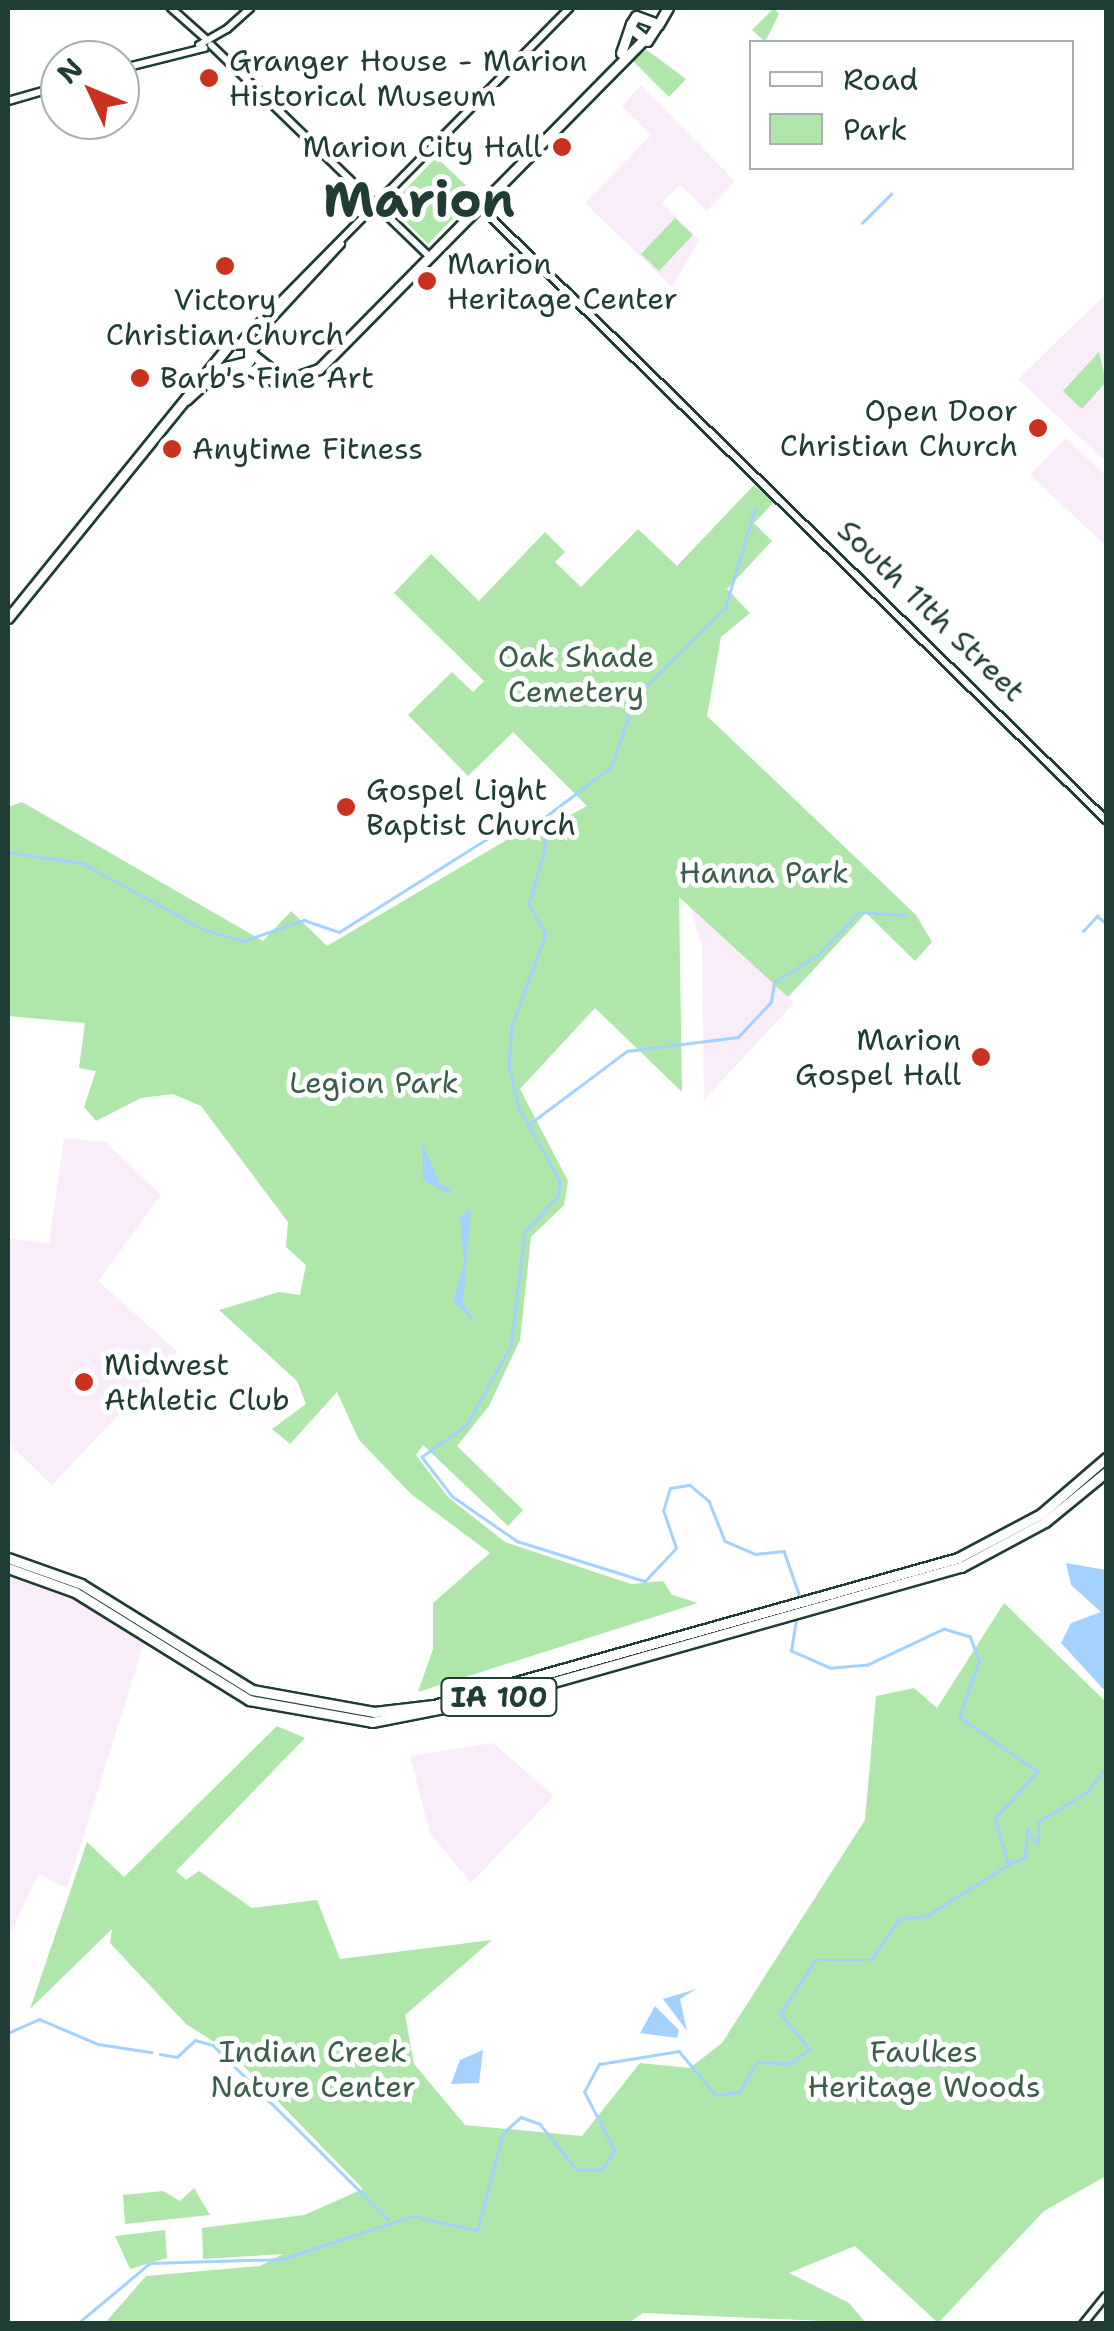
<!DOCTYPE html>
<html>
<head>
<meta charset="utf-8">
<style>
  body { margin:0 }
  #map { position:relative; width:1114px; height:2331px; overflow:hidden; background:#fff; font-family:"Shantell Sans",sans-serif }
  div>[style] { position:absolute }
  .built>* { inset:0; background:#f9edfa }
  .green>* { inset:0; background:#afe7aa }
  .water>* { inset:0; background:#a3d2ff }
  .stream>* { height:2.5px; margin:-1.25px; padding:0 1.25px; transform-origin:1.25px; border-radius:1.25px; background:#a3d2ff }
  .roads { filter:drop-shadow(2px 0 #1f3d34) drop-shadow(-2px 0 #1f3d34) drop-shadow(0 2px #1f3d34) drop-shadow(0 -2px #1f3d34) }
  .tertiary>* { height:6px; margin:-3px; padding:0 3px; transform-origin:3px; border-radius:3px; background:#fff }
  .secondary>* { height:6px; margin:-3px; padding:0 3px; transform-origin:3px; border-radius:3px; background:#fff }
  .primary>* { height:9px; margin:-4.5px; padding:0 4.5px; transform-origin:4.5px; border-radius:4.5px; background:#fff }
  .trunk>* { height:9px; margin:-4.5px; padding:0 4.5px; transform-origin:4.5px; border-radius:4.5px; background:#fff }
  .dots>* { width:28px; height:28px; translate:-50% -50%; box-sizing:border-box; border:5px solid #fff; border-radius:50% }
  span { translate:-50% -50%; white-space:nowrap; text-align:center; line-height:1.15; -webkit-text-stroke:10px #fff; paint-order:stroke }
  .shield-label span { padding:2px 8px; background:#fff; border:2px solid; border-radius:8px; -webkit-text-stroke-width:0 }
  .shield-label { font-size:28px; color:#1f3d34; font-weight:700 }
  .poi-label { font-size:30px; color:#1f3d34 }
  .left { translate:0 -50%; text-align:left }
  .right { translate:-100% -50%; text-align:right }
  .street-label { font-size:30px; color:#1f3d34 }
  .park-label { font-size:30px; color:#3c5f4c }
  .town-label { font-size:50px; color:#1f3d34; font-weight:700 }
  .frame { position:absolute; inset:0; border:10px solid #1f3d34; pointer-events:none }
  .legend { position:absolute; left:749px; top:40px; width:325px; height:130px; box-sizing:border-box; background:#fff; border:2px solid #a5b1ae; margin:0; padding:12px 18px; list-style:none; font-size:30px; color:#1f3d34 }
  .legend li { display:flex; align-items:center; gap:20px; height:50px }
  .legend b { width:50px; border:2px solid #a5b1ae }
  .north { position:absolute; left:40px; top:40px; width:100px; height:100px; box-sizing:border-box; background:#fff; border:2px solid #a5b1ae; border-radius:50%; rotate:314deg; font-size:28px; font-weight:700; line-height:40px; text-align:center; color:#1f3d34 }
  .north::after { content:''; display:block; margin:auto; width:35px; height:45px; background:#c8321e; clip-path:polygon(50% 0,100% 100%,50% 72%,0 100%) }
</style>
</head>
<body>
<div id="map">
  <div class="built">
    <i style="clip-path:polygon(641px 85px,735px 181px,707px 211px,680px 185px,662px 203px,699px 240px,672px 287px,585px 203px,651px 135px,622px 106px)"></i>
    <i style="clip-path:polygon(1106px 294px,1106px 462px,1018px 379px)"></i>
    <i style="clip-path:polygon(1066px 438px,1106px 476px,1106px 546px,1030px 475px)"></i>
    <i style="clip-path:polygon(689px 903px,794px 1003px,704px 1100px,702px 946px)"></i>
    <i style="clip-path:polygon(64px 1138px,105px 1142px,161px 1195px,98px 1281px,178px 1352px,52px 1485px,8px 1443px,8px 1238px,49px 1244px)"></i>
    <i style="clip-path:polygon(8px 1573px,70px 1595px,144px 1643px,67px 1888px,38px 1874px,8px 1938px)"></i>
    <i style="clip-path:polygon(493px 1743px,554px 1796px,471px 1883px,430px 1833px,410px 1756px)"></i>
  </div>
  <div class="green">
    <i style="clip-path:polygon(774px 8px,779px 14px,765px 42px,752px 30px)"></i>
    <i style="clip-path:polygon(647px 50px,686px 79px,669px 97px,631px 59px)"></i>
    <i style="clip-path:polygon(436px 157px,476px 195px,428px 244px,390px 206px)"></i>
    <i style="clip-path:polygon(675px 218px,693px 235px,659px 271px,641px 254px)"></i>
    <i style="clip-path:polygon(1099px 352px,1106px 382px,1082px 409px,1063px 391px)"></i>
    <i style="clip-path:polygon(754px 485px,774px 502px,754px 523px,772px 541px,727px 589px,750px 613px,721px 637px,707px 716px,916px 915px,932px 942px,915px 961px,866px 913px,788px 997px,679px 897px,682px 1092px,595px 1008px,520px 1089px,568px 1181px,564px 1205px,531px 1237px,520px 1340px,489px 1406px,457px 1446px,523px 1510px,508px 1526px,423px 1445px,416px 1455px,448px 1497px,505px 1542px,631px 1584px,663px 1581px,672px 1595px,698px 1603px,418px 1692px,433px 1649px,433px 1603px,490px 1553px,411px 1494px,359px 1440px,337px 1392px,290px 1444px,272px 1429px,306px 1404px,297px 1381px,219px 1310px,279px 1292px,300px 1295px,306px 1265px,286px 1247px,288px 1222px,201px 1106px,173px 1094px,141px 1098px,96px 1121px,84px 1107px,96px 1071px,79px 1068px,85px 1023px,8px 1016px,8px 807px,22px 802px,263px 941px,291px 911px,327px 946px,520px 832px,533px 835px,587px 806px,513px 732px,468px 776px,408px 715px,452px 672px,473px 692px,484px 681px,394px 593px,431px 554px,479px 601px,545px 532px,565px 552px,555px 562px,581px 587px,638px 529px,677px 566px)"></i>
    <i style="clip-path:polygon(1004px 1603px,1106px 1702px,1106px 2176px,1044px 2211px,938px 2323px,855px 2246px,789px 2273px,849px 2303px,866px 2323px,643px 2313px,627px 2324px,105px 2323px,146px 2276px,260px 2266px,283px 2254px,203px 2259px,202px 2228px,304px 2215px,363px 2189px,230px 2052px,186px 2024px,110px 1943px,112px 1929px,30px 2009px,87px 1842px,124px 1877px,277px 1726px,305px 1738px,176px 1871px,186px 1880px,199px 1871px,252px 1908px,317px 1900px,340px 1959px,492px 1940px,405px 2015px,414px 2064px,465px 2125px,582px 2136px,640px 2063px,690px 2068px,722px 2043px,865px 1820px,876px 1696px,914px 1688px,937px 1708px)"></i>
    <i style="clip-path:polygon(194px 2188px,210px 2215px,125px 2224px,123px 2195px,163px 2191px,180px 2201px)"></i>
    <i style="clip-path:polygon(165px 2230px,167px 2258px,130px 2269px,115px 2236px)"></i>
  </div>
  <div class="water">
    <i style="clip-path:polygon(422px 1142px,440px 1184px,452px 1189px,448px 1194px,423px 1180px)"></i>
    <i style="clip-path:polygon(471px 1209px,463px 1303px,476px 1324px,453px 1301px,464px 1264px,460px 1216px)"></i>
    <i style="clip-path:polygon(1066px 1563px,1106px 1570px,1106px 1692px,1061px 1643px,1071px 1623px,1101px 1612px,1071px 1585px)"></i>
    <i style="clip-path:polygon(696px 1989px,680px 1999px,687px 2031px,663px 1999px)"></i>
    <i style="clip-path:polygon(655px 2006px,679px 2030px,677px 2038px,640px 2033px)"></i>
    <i style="clip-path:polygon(483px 2050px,479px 2083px,451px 2084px,460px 2060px)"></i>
  </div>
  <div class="stream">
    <i style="left:862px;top:223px;width:41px;rotate:-45deg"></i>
    <i style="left:537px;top:823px;width:93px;rotate:-37.1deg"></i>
    <i style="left:611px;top:767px;width:74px;rotate:-71.1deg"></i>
    <i style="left:635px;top:697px;width:127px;rotate:-44.7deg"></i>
    <i style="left:725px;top:608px;width:104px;rotate:-73.3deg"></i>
    <i style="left:8px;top:852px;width:75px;rotate:8.5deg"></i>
    <i style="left:82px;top:863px;width:140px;rotate:28.6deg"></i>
    <i style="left:205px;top:930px;width:40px;rotate:16deg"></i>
    <i style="left:243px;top:941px;width:65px;rotate:-19deg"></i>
    <i style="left:304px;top:920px;width:37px;rotate:19deg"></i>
    <i style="left:339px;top:932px;width:207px;rotate:-32.2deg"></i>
    <i style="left:514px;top:822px;width:27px;rotate:6deg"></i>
    <i style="left:541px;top:825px;width:22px;rotate:77deg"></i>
    <i style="left:546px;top:846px;width:60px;rotate:106.3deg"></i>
    <i style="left:529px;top:904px;width:34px;rotate:60deg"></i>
    <i style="left:546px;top:934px;width:98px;rotate:110.3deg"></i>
    <i style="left:512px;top:1026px;width:40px;rotate:94.3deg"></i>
    <i style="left:509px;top:1066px;width:43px;rotate:76.6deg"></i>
    <i style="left:519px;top:1108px;width:84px;rotate:60.7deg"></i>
    <i style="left:560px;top:1181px;width:16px;rotate:97deg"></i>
    <i style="left:558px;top:1197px;width:48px;rotate:133.3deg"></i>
    <i style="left:525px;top:1232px;width:115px;rotate:97deg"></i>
    <i style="left:511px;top:1346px;width:90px;rotate:119.1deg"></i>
    <i style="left:467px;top:1425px;width:55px;rotate:144.6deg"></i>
    <i style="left:422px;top:1457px;width:49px;rotate:52.4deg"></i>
    <i style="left:452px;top:1496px;width:79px;rotate:34.7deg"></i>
    <i style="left:517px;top:1541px;width:134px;rotate:17.4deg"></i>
    <i style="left:645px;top:1581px;width:45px;rotate:-46.8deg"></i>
    <i style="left:676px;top:1548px;width:39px;rotate:-109deg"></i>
    <i style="left:663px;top:1511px;width:24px;rotate:-73deg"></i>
    <i style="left:670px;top:1488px;width:20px;rotate:-9deg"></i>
    <i style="left:690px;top:1485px;width:25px;rotate:40deg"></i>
    <i style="left:709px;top:1501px;width:43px;rotate:68.2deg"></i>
    <i style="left:725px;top:1541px;width:33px;rotate:23deg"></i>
    <i style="left:755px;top:1554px;width:29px;rotate:-6deg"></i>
    <i style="left:784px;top:1551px;width:49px;rotate:70.8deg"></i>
    <i style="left:1083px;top:931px;width:21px;rotate:-47deg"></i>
    <i style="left:1097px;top:916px;width:11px;rotate:38deg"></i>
    <i style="left:528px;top:1125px;width:124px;rotate:-36.8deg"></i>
    <i style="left:627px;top:1051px;width:112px;rotate:-7.2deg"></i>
    <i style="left:738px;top:1037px;width:48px;rotate:-46.7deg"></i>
    <i style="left:771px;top:1002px;width:20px;rotate:-81deg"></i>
    <i style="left:774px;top:982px;width:50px;rotate:-31.2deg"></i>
    <i style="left:817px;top:956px;width:61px;rotate:-46.3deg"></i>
    <i style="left:859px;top:912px;width:45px;rotate:3.8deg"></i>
    <i style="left:1009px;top:1864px;width:17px;rotate:-24deg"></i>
    <i style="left:1025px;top:1857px;width:27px;rotate:-86deg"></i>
    <i style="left:1027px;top:1830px;width:17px;rotate:50deg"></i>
    <i style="left:1038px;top:1843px;width:21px;rotate:-90deg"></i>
    <i style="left:1038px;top:1822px;width:57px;rotate:-31.5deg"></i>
    <i style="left:1087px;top:1792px;width:30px;rotate:-53deg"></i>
    <i style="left:1105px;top:1768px;width:47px;rotate:-88.8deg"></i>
    <i style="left:8px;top:2033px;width:34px;rotate:-24deg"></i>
    <i style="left:39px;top:2019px;width:64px;rotate:23deg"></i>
    <i style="left:98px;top:2044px;width:54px;rotate:8.6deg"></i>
    <i style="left:160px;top:2054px;width:17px;rotate:10deg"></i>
    <i style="left:177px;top:2057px;width:25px;rotate:-43deg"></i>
    <i style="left:195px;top:2040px;width:19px;rotate:16deg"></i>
    <i style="left:213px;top:2045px;width:247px;rotate:44.8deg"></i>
    <i style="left:77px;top:2324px;width:95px;rotate:-39.9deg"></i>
    <i style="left:150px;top:2263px;width:133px;rotate:-1.7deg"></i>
    <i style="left:283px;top:2259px;width:136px;rotate:-18.4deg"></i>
    <i style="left:412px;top:2216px;width:66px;rotate:12.2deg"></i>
    <i style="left:477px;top:2230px;width:100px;rotate:-75deg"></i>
    <i style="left:503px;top:2133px;width:24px;rotate:-42deg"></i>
    <i style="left:521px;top:2117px;width:20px;rotate:20deg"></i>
    <i style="left:540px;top:2124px;width:59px;rotate:51.2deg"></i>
    <i style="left:577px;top:2170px;width:26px;rotate:-2deg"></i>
    <i style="left:603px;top:2169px;width:22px;rotate:-60deg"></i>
    <i style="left:614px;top:2150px;width:65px;rotate:-117.3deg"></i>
    <i style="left:584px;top:2092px;width:32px;rotate:-62deg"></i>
    <i style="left:599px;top:2064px;width:81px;rotate:-9.2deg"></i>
    <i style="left:679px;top:2051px;width:57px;rotate:49.9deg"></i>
    <i style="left:716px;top:2095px;width:23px;rotate:-7deg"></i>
    <i style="left:739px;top:2092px;width:34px;rotate:-60deg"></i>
    <i style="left:756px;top:2062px;width:34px;rotate:2deg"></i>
    <i style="left:790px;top:2063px;width:24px;rotate:-36deg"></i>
    <i style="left:809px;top:2049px;width:45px;rotate:-129.6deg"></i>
    <i style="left:780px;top:2014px;width:64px;rotate:-57.1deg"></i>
    <i style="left:815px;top:1960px;width:56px"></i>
    <i style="left:871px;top:1960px;width:50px;rotate:-55.7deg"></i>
    <i style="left:899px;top:1919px;width:27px;rotate:-6deg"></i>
    <i style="left:926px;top:1916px;width:97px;rotate:-31.9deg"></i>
    <i style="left:1008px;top:1865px;width:49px;rotate:-105.5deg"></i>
    <i style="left:995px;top:1818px;width:62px;rotate:-47.6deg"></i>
    <i style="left:1037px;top:1772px;width:95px;rotate:-144.8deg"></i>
    <i style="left:959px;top:1717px;width:59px;rotate:-70.3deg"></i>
    <i style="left:979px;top:1661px;width:26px;rotate:-111deg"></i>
    <i style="left:970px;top:1637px;width:27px;rotate:-163deg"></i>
    <i style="left:944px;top:1629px;width:84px;rotate:154.7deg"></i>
    <i style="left:868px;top:1665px;width:38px;rotate:175deg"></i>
    <i style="left:830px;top:1668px;width:43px;rotate:-156.4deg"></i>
    <i style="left:791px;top:1651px;width:36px;rotate:-81deg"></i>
  </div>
  <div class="roads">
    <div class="tertiary">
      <i style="left:171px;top:8px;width:48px;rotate:41.6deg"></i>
      <i style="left:227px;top:29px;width:31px;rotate:-42deg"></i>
      <i style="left:199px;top:45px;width:32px;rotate:-30deg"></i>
      <i style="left:211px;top:45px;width:303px;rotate:44.1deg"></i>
      <i style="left:120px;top:69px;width:87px;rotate:-14deg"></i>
      <i style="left:8px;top:101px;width:54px;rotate:-16.1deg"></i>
      <i style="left:478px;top:205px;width:879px;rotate:44.4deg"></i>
    </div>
    <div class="secondary">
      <i style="left:243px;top:339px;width:465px;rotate:-45.4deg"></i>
      <i style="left:253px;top:352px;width:31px;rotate:-63deg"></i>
      <i style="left:267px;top:324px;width:109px;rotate:-47.2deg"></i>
      <i style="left:1083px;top:2324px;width:36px;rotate:-51deg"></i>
    </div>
    <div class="primary">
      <i style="left:658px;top:25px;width:20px;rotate:-60deg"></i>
      <i style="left:621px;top:53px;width:31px;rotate:-71deg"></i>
      <i style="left:631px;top:24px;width:9px;rotate:-58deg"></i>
      <i style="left:636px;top:16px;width:23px;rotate:20deg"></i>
      <i style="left:658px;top:24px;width:20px;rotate:123deg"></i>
      <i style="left:647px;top:41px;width:22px;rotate:-141deg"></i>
      <i style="left:253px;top:355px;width:36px;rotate:38deg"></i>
      <i style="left:239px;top:365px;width:43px;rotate:24.8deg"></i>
      <i style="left:278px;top:383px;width:43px;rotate:-18.9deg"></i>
      <i style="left:319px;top:369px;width:460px;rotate:-45.4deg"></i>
      <i style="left:8px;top:618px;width:353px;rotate:-51deg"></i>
      <i style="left:230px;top:344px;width:19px;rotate:-3deg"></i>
      <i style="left:249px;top:343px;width:18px;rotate:90deg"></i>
      <i style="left:249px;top:361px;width:29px;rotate:166deg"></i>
      <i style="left:221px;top:368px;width:47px;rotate:137.6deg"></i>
    </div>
    <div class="trunk">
      <i style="left:8px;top:1558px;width:77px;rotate:19.6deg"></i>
      <i style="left:81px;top:1584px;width:201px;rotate:31.8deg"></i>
      <i style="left:252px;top:1690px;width:124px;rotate:10.2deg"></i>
      <i style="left:374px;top:1712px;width:60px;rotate:-6.7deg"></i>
      <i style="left:434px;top:1705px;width:544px;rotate:-15.67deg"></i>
      <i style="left:958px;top:1558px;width:94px;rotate:-27.9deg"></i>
      <i style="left:1041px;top:1514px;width:86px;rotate:-40.7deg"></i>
      <i style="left:8px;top:1568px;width:71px;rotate:19.7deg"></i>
      <i style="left:75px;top:1592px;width:205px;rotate:31.8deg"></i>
      <i style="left:249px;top:1700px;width:125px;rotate:10.1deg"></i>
      <i style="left:372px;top:1722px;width:135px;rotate:-11.1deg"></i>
      <i style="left:504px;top:1696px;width:475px;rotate:-15.8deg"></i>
      <i style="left:961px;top:1567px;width:95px;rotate:-28.2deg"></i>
      <i style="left:1045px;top:1522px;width:79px;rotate:-39.3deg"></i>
    </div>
  </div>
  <div class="dots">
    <i style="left:209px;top:78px;background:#c8321e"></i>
    <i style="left:562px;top:147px;background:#c8321e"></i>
    <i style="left:225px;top:266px;background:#c8321e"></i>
    <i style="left:427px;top:281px;background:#c8321e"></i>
    <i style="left:140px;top:378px;background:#c8321e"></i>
    <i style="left:1038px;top:428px;background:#c8321e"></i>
    <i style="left:172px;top:449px;background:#c8321e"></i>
    <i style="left:346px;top:807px;background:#c8321e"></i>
    <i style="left:981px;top:1057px;background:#c8321e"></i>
    <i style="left:84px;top:1382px;background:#c8321e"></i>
  </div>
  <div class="shield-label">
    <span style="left:499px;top:1697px">IA 100</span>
  </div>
  <div class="poi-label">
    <span class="left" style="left:229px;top:78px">Granger House - Marion<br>Historical Museum</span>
    <span class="right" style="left:542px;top:147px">Marion City Hall</span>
    <span class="left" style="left:447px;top:281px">Marion<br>Heritage Center</span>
    <span style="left:225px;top:317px">Victory<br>Christian Church</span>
    <span class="left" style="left:160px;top:378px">Barb's Fine Art</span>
    <span class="right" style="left:1018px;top:428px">Open Door<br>Christian Church</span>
    <span class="left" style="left:192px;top:449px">Anytime Fitness</span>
    <span class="left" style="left:366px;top:807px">Gospel Light<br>Baptist Church</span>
    <span class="right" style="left:961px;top:1057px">Marion<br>Gospel Hall</span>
    <span class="left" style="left:104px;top:1382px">Midwest<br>Athletic Club</span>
  </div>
  <div class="street-label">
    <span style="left:931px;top:611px;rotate:44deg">South 11th Street</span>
  </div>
  <div class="park-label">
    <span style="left:576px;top:674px">Oak Shade<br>Cemetery</span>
    <span style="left:764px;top:873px">Hanna Park</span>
    <span style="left:374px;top:1083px">Legion Park</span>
    <span style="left:313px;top:2069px">Indian Creek<br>Nature Center</span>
    <span style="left:924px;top:2069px">Faulkes<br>Heritage Woods</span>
  </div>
  <div class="town-label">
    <span style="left:419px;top:200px">Marion</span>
  </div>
  <div class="frame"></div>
  <ul class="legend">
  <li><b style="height:12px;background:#fff"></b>Road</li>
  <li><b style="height:28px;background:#afe7aa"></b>Park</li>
  </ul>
  <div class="north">N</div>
</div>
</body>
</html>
